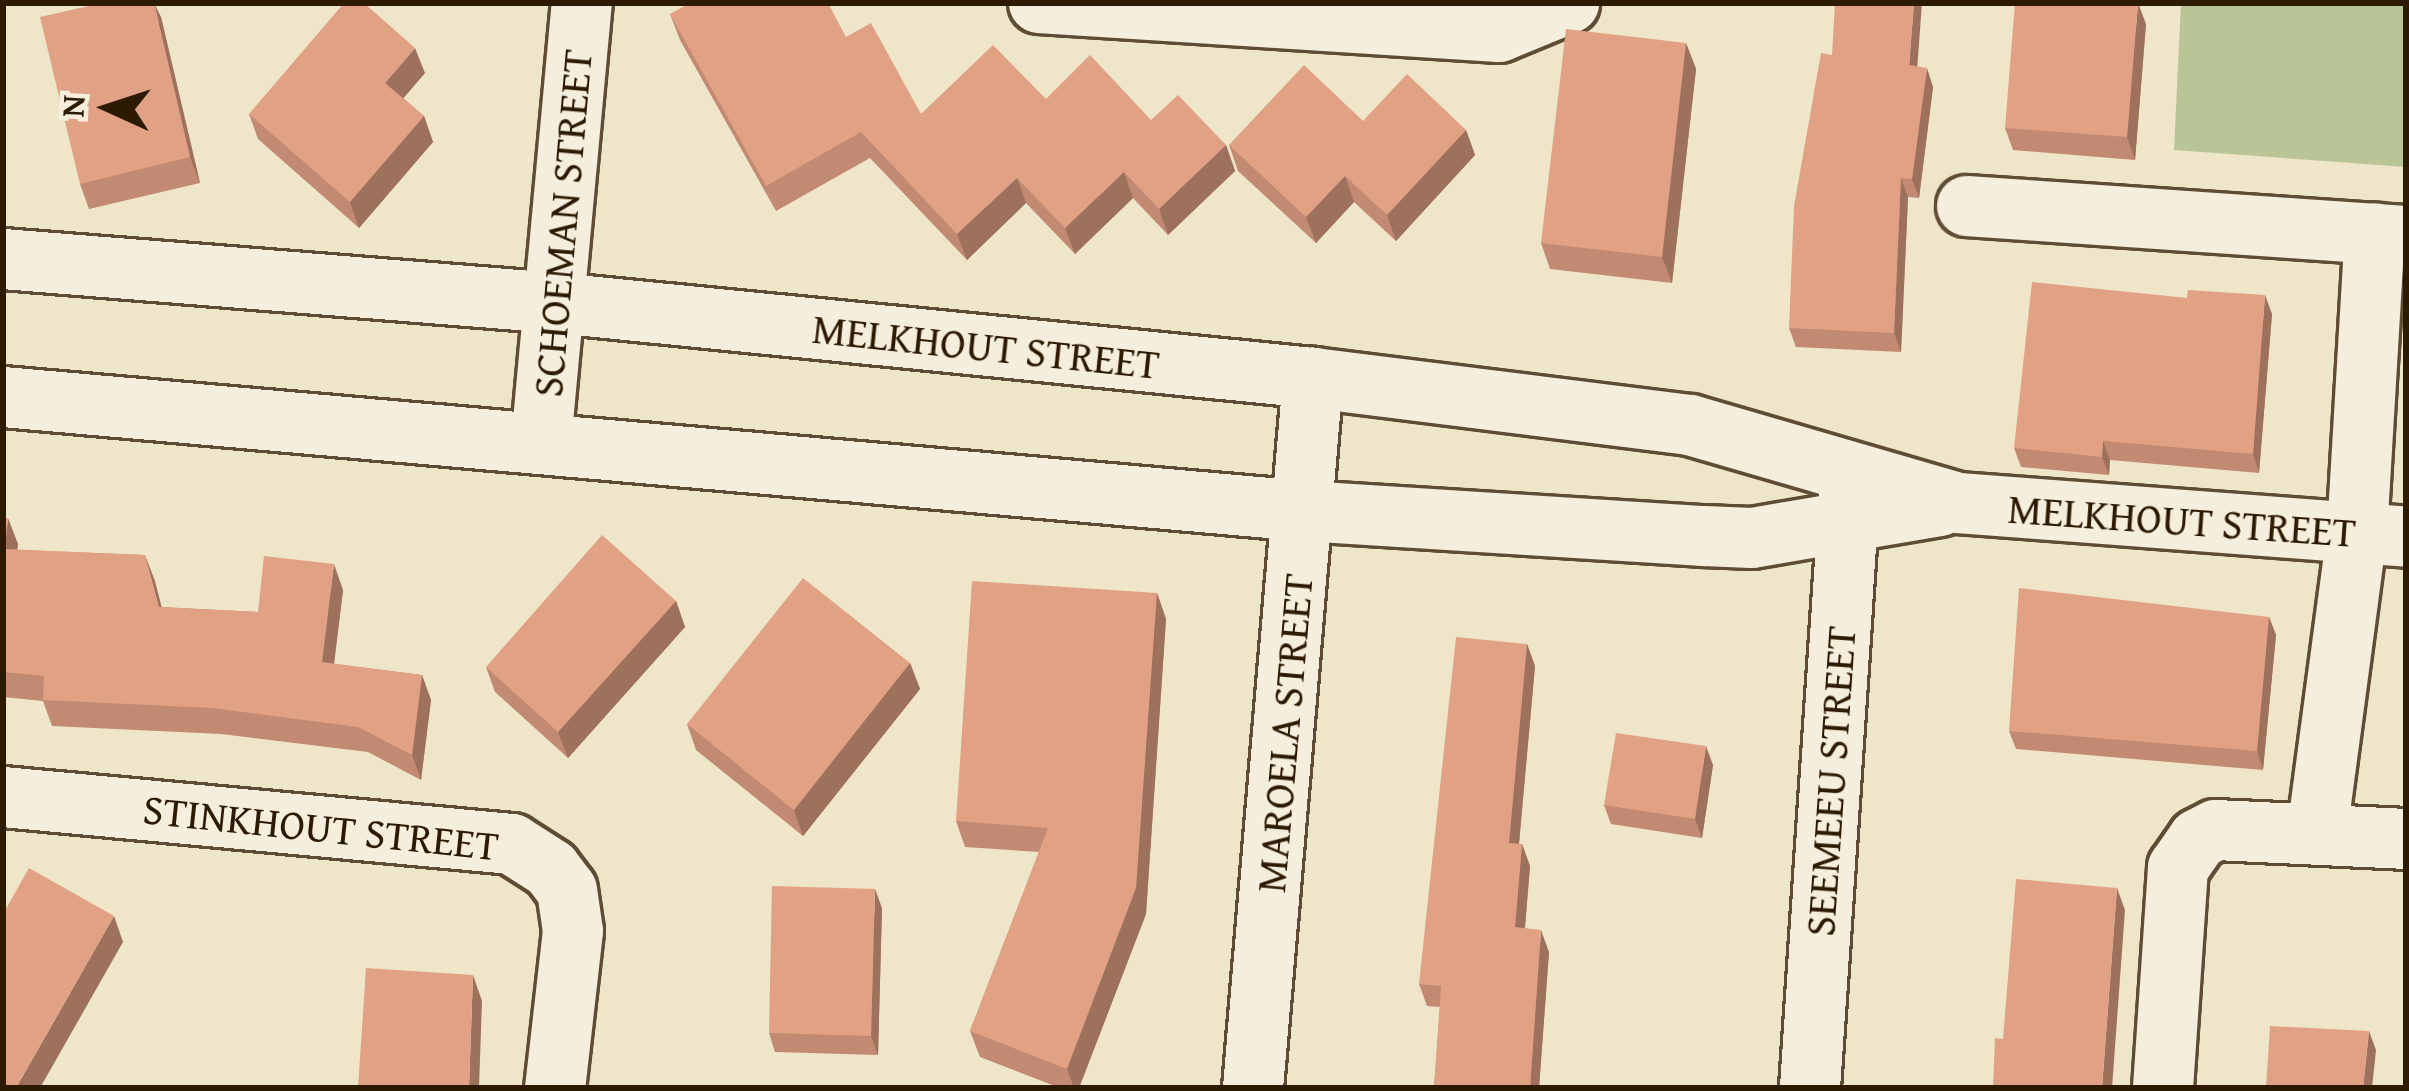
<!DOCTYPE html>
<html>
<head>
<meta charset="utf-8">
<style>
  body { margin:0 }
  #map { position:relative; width:2409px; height:1091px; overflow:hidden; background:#efe5c9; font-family:"Gentium Book Plus",serif }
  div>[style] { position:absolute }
  .green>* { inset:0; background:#b9c597 }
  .roads { filter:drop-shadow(3px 0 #5e4d34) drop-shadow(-3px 0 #5e4d34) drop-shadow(0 3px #5e4d34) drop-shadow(0 -3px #5e4d34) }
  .street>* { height:60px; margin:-30px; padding:0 30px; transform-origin:30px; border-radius:30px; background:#f5eedc }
  .wall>* { inset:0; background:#c28a72 }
  .shaded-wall>* { inset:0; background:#9e715c }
  .building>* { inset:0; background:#e1a184 }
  span { translate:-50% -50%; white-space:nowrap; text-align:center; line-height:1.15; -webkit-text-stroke:12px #f5eedc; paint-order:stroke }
  .street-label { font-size:42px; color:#2d1a03 }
  .frame { position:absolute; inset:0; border:6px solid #2d1a03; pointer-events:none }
  .north { position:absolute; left:48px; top:48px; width:120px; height:120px; -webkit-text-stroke:9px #f5eedc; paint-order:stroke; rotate:273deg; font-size:33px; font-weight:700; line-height:48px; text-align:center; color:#2d1a03 }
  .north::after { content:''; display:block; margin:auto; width:42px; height:54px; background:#2d1a03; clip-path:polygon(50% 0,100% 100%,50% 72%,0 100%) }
</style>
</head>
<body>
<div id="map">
  <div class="green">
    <i style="clip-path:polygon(2181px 3px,2406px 3px,2406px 167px,2174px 150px)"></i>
  </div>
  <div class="roads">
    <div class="street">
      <i style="left:1039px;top:3px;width:461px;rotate:3.6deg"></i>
      <i style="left:1499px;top:32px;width:76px;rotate:-22.5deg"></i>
      <i style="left:1967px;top:206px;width:440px;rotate:3.9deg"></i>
      <i style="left:3px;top:259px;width:555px;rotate:4.55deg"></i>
      <i style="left:556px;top:303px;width:761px;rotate:5.66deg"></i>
      <i style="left:1313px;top:378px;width:380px;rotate:7.1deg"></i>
      <i style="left:1690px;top:425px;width:279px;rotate:16.2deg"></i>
      <i style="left:1958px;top:503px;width:449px;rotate:4.3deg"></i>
      <i style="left:3px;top:397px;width:1306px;rotate:5.01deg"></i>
      <i style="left:1304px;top:511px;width:401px;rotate:3.6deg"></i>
      <i style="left:1704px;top:536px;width:48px;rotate:2.4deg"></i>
      <i style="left:1752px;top:538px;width:191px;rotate:-9.7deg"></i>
      <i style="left:541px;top:443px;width:442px;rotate:-84.7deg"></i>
      <i style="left:3px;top:797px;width:511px;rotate:5.28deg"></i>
      <i style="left:512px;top:844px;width:46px;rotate:32.7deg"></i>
      <i style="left:551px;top:869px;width:26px;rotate:53deg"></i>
      <i style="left:567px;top:890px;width:41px;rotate:81.7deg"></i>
      <i style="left:573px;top:931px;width:158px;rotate:96.5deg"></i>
      <i style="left:2317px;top:833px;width:303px;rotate:-82.4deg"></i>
      <i style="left:2357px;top:533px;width:300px;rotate:-86.6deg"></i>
      <i style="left:1253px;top:1088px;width:713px;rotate:-85.17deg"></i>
      <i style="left:1810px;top:1088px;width:603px;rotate:-86.2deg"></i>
      <i style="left:2163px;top:1088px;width:221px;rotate:-86.1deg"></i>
      <i style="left:2178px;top:868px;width:35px;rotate:-55deg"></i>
      <i style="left:2198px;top:839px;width:20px;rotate:-27deg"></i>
      <i style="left:2216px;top:830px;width:190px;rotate:2.7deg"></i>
    </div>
  </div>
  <div class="wall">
    <i style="clip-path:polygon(670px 14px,846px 37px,921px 114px,1046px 99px,1151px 120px,1226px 145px,1235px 171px,1168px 235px,1133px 198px,1075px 254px,1026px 203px,967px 260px,870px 158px,776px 211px,680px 40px)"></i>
    <i style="clip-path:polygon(161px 17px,200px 183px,89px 209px,80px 184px)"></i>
    <i style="clip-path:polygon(2146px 24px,2135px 160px,2013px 150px,2005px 128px)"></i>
    <i style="clip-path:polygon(1686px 43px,1696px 69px,1672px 283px,1550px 269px,1541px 243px)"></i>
    <i style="clip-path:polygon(1917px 67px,1933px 87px,1919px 198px,1908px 197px,1901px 352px,1796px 347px,1789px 328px)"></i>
    <i style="clip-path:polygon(425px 73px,403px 98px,424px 116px,433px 142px,359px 228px,258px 139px,249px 114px)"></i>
    <i style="clip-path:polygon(1363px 121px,1466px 130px,1475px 155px,1396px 241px,1354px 202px,1316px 243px,1238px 171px,1229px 145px)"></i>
    <i style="clip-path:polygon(2272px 314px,2259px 473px,2110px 460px,2109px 475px,2021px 467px,2014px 448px)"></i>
    <i style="clip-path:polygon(3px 518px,18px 544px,17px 550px,145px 555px,161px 607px,258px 612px,343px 590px,334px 664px,422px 675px,431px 700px,421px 780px,368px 752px,221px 734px,52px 726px,43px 701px,3px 697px)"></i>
    <i style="clip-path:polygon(1157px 593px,1166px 619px,1146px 914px,1079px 1088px,1060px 1088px,980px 1057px,970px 1031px,1039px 852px,965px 847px,956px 821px)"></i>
    <i style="clip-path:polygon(676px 601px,685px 627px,568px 758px,495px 692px,486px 667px)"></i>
    <i style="clip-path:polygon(2269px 617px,2276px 635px,2263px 770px,2016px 749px,2009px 731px)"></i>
    <i style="clip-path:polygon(1527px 644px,1535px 666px,1519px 844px,1522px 844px,1530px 866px,1525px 928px,1549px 952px,1539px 1088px,1434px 1088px,1440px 1007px,1427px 1006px,1419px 984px)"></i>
    <i style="clip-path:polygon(910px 663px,920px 689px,803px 836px,696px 750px,687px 724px)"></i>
    <i style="clip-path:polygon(1713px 765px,1702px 838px,1611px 824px,1604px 805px)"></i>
    <i style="clip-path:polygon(882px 908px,878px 1055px,775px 1052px,769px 1033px)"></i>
  </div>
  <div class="shaded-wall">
    <i style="clip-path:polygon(154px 3px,161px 17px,200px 183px,190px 157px)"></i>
    <i style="clip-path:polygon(1914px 3px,1922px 3px,1916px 84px,1909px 65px)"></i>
    <i style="clip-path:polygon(2138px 3px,2146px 24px,2135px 160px,2127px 137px)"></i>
    <i style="clip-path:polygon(1686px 43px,1696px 69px,1672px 283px,1662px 257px)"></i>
    <i style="clip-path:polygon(415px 48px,425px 73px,395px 108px,385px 83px)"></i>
    <i style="clip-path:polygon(1927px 68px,1933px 87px,1919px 198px,1912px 179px)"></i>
    <i style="clip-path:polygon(424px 116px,433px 142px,359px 228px,350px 202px)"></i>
    <i style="clip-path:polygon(1466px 130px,1475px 155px,1396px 241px,1387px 215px)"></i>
    <i style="clip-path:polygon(1226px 145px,1235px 171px,1168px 235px,1159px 209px)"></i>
    <i style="clip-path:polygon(1124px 172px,1133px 198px,1075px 254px,1065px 228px)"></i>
    <i style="clip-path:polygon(1345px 176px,1354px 202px,1316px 243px,1306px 217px)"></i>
    <i style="clip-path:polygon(1017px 178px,1026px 203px,967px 260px,957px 234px)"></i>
    <i style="clip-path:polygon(1901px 178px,1908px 197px,1901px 352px,1894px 333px)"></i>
    <i style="clip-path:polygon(2265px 295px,2272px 314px,2259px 473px,2253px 454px)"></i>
    <i style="clip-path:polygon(2103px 441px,2110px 460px,2109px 475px,2102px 457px)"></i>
    <i style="clip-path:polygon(8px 518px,18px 544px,14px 575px,5px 549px)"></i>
    <i style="clip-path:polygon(145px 555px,155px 581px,168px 632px,159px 607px)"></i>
    <i style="clip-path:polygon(334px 564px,343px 590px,331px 688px,322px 662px)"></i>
    <i style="clip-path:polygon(1157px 593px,1166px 619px,1146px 914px,1079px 1088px,1074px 1088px,1067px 1069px)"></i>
    <i style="clip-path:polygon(676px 601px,685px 627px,568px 758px,558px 732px)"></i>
    <i style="clip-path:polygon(2269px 617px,2276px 635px,2263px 770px,2257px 751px)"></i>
    <i style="clip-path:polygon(1527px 644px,1535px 666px,1517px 865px,1509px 843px)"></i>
    <i style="clip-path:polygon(910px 663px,920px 689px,803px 836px,794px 810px)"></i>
    <i style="clip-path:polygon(422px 675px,431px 700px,421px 780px,412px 755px)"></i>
    <i style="clip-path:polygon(1706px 746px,1713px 765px,1702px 838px,1695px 819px)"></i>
    <i style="clip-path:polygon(1522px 844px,1530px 866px,1523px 950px,1515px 927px)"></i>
    <i style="clip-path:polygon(2117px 888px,2125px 910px,2112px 1088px,2102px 1088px)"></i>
    <i style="clip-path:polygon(875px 889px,882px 908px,878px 1055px,871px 1036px)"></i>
    <i style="clip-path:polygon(114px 916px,123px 942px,40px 1088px,16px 1088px)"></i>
    <i style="clip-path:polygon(1541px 930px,1549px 952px,1539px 1088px,1530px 1088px)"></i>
    <i style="clip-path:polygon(473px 975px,482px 1001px,479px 1088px,469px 1088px)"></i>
    <i style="clip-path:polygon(2369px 1031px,2376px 1050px,2372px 1088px,2363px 1088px)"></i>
  </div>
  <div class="building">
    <i style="clip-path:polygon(102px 3px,154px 3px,190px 157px,80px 184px,40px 17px)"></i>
    <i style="clip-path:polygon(344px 3px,364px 3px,415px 48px,385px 83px,424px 116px,350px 202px,249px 114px)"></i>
    <i style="clip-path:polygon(690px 3px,828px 3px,846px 37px,871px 23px,921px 114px,993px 45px,1046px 99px,1090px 55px,1151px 120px,1178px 95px,1226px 145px,1159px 209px,1124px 172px,1065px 228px,1017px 178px,957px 234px,861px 132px,766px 186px,670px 14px)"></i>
    <i style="clip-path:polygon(1835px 3px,1914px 3px,1909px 65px,1927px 68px,1912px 179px,1901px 178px,1894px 333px,1789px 328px,1794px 206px,1821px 53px,1832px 55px)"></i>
    <i style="clip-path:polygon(2015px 3px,2138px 3px,2127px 137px,2005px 128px)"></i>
    <i style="clip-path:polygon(1566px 29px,1686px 43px,1662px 257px,1541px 243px)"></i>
    <i style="clip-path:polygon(1304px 65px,1363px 121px,1407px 74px,1466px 130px,1387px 215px,1345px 176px,1306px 217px,1229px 145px)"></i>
    <i style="clip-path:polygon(2032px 282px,2187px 298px,2188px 290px,2265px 295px,2253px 454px,2103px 441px,2102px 457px,2014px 448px)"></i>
    <i style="clip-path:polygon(3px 518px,8px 518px,5px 549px,145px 555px,159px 607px,258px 612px,264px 556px,334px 564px,322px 662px,422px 675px,412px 755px,358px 727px,212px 708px,43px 700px,44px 676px,3px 672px)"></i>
    <i style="clip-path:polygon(602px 535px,676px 601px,558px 732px,486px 667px)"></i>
    <i style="clip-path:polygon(803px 578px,910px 663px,794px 810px,687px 724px)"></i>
    <i style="clip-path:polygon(972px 581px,1157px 593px,1136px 888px,1067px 1069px,970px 1031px,1048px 828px,956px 821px)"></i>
    <i style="clip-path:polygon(2019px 588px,2269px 617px,2257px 751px,2009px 731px)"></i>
    <i style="clip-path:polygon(1456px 637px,1527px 644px,1509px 843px,1522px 844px,1515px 927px,1541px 930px,1530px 1088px,1434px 1088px,1441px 986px,1419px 984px)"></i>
    <i style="clip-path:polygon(1616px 733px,1706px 746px,1695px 819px,1604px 805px)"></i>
    <i style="clip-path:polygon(29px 868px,114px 916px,16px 1088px,6px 1088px,3px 1086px,3px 914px)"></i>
    <i style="clip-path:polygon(2016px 879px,2117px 888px,2102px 1088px,1993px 1088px,1995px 1038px,2003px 1039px)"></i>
    <i style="clip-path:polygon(772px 886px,875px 889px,871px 1036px,769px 1033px)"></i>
    <i style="clip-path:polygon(366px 968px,473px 975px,469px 1088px,358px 1088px)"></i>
    <i style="clip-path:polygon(2270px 1026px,2369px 1031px,2363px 1088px,2266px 1088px)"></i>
  </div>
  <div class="street-label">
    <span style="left:562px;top:223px;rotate:-85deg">SCHOEMAN STREET</span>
    <span style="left:986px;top:346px;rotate:6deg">MELKHOUT STREET</span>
    <span style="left:2182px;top:520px;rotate:4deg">MELKHOUT STREET</span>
    <span style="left:1284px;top:733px;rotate:-85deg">MAROELA STREET</span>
    <span style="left:1830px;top:781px;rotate:-86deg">SEEMEEU STREET</span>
    <span style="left:321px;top:827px;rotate:6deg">STINKHOUT STREET</span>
  </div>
  <div class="frame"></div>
  <div class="north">N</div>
</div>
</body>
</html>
